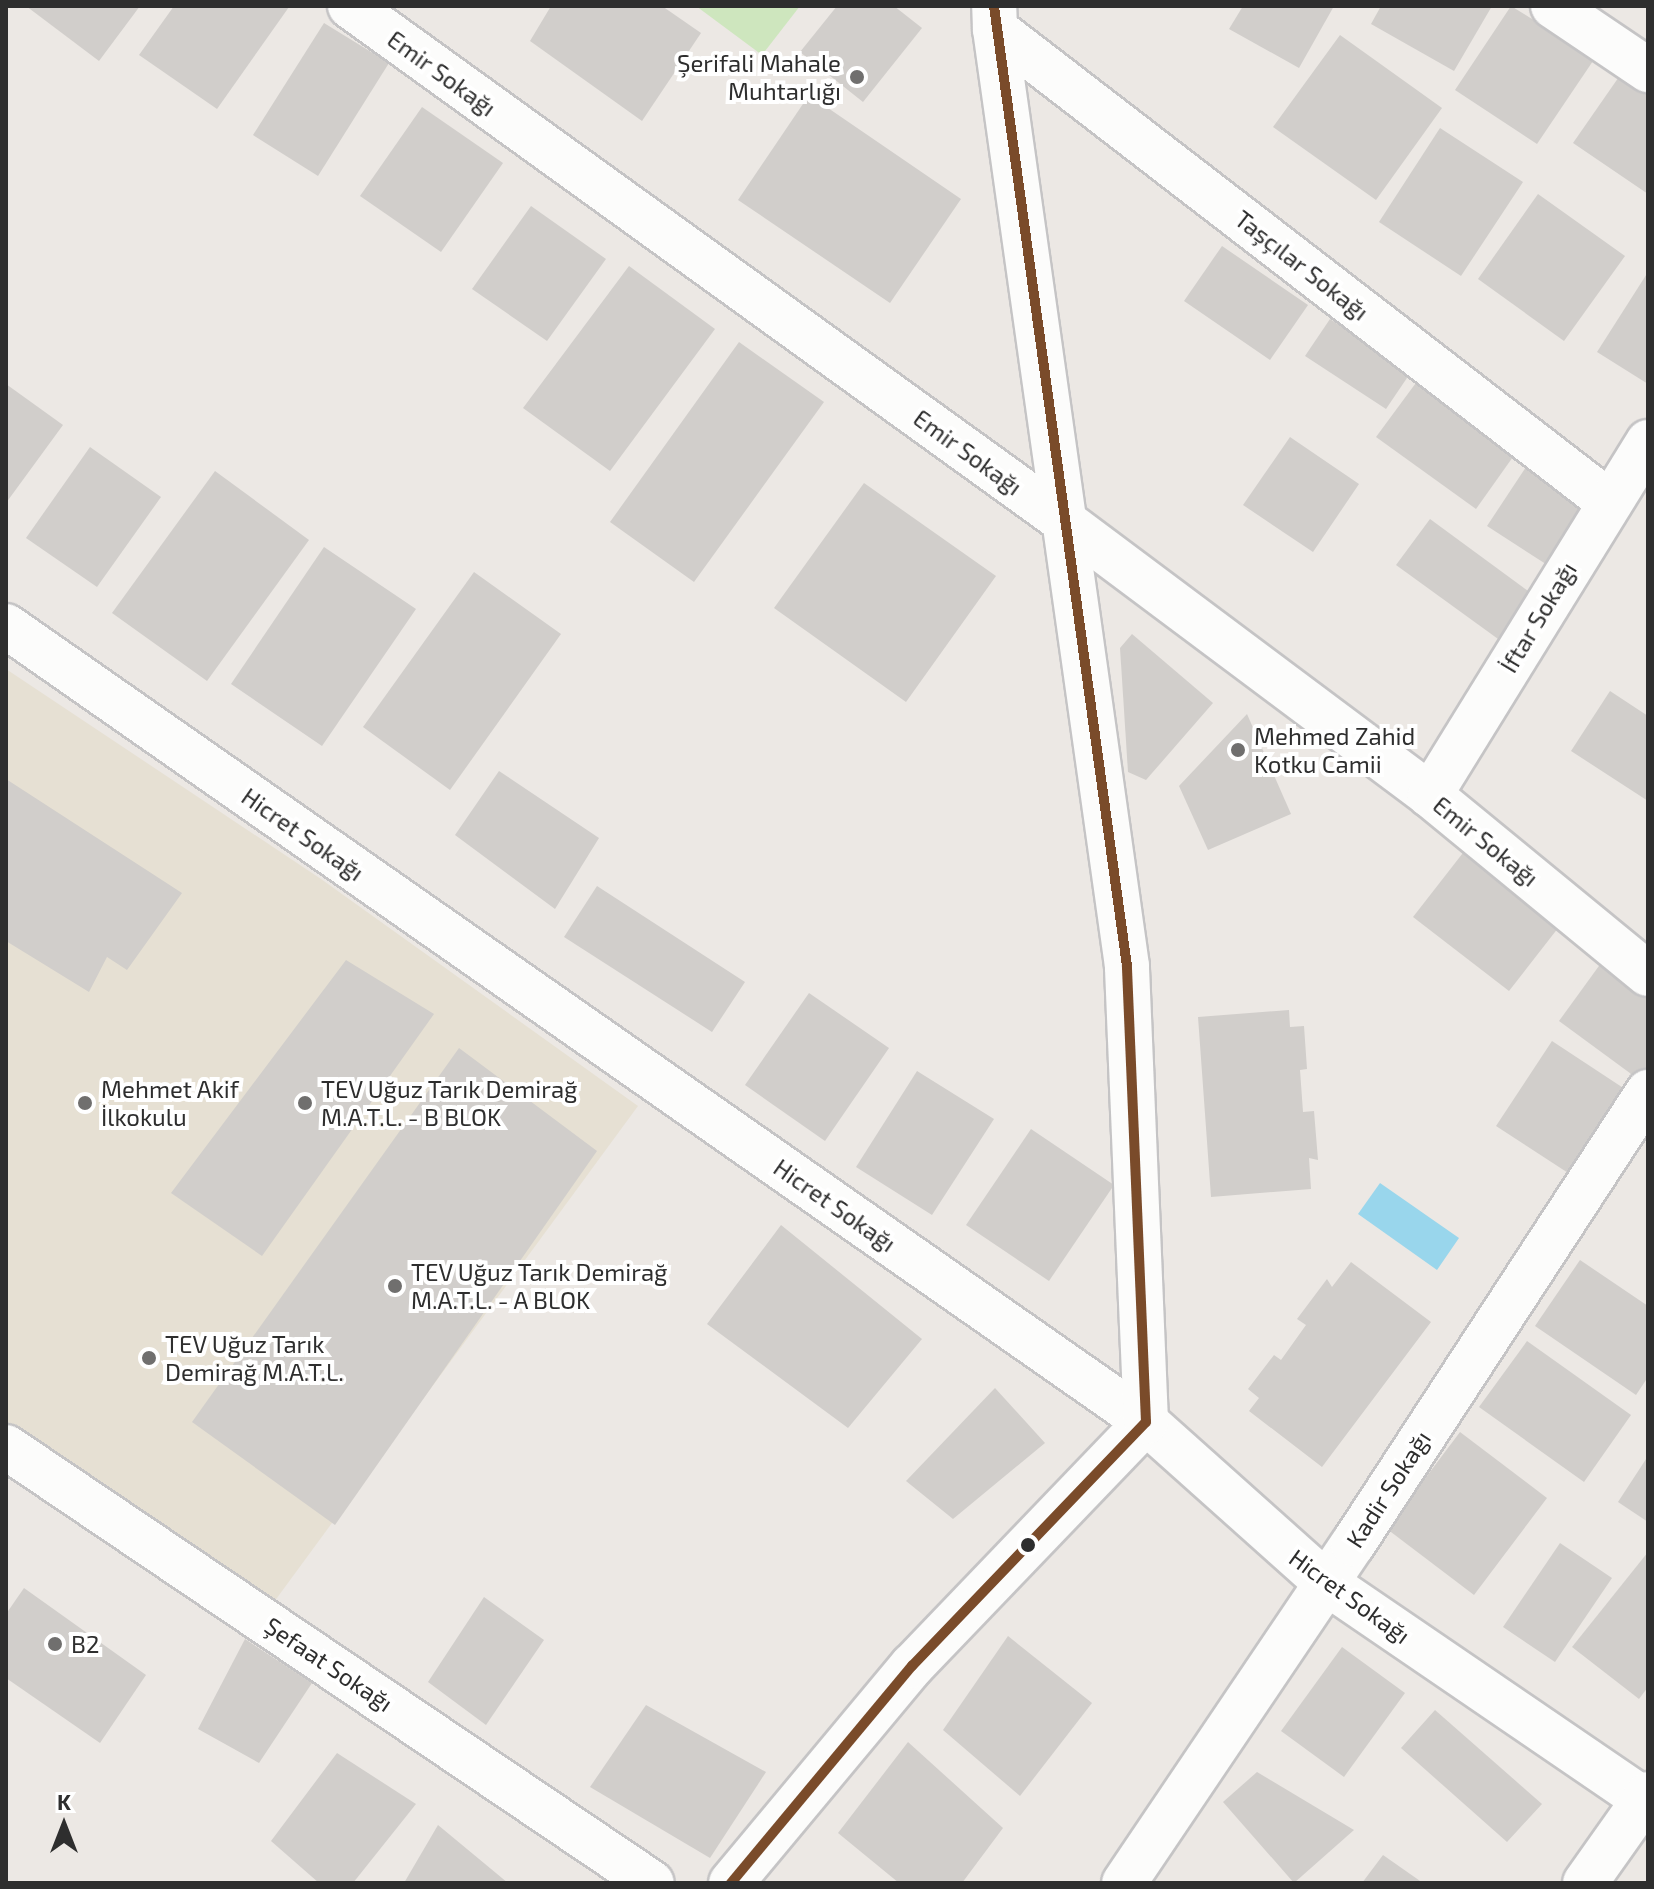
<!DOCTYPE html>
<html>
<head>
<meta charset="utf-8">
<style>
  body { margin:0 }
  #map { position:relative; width:1654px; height:1889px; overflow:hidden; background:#ece8e4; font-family:"Exo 2",sans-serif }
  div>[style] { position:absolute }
  .education>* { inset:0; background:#e6e0d3 }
  .green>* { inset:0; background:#cee6be }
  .water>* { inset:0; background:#99d6ec }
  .building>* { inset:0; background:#d1cecb }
  .roads { filter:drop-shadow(2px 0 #c5c4c5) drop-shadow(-2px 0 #c5c4c5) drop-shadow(0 2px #c5c4c5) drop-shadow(0 -2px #c5c4c5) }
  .minor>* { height:44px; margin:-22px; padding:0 22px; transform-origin:22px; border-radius:22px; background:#fcfcfb }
  .bus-1>* { height:10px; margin:-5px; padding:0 5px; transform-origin:5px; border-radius:5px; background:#7a4b2a }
  .dots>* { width:22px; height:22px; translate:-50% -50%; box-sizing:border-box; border:4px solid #fff; border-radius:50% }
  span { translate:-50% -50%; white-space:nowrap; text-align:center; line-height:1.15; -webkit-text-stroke:8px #fff; paint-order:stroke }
  .poi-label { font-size:24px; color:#2e2e2e }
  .right { translate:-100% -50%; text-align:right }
  .left { translate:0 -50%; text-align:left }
  .street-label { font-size:24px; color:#2e2e2e }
  .frame { position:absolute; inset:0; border:8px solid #2e2e2e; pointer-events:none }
  .north { position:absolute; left:24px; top:1785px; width:80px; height:80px; -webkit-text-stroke:6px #fff; paint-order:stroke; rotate:0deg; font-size:22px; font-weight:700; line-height:32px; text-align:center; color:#2e2e2e }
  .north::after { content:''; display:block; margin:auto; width:28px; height:36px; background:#2e2e2e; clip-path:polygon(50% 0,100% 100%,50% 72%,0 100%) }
</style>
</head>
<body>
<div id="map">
  <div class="education">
    <i style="clip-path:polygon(6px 669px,321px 879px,638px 1106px,274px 1602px,6px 1427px)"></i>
  </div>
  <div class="green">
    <i style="clip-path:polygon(696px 6px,800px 6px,762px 55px)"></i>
  </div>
  <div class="water">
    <i style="clip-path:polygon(1380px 1183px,1459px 1238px,1437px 1270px,1358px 1214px)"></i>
  </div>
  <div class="building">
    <i style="clip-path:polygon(26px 6px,140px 6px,99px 61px)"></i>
    <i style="clip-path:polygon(174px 6px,287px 6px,289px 7px,217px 109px,139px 55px)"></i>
    <i style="clip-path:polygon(551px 6px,662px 6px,701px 33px,642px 121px,530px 41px)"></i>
    <i style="clip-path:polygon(837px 6px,894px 6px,922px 28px,863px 102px,800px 52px)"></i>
    <i style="clip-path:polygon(1243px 6px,1334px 6px,1299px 68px,1229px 29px)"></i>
    <i style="clip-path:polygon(1381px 6px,1492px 6px,1454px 71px,1371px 24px)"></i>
    <i style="clip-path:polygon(1511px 6px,1595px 58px,1537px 144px,1455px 90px)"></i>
    <i style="clip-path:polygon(324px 23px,389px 63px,318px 176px,253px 135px)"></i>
    <i style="clip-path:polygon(1340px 35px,1442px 108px,1376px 200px,1273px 127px)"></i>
    <i style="clip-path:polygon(1623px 71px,1648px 87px,1648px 194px,1573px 143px)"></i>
    <i style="clip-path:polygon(809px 95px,961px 199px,890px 303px,738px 200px)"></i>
    <i style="clip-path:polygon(422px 107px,503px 163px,441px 252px,360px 196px)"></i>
    <i style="clip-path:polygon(1440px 128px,1523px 182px,1461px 276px,1379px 222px)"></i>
    <i style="clip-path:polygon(1538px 194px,1625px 256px,1564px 341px,1478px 279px)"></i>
    <i style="clip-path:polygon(531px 206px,606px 259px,547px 341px,472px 289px)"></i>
    <i style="clip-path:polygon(1222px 246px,1308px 305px,1270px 360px,1184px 301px)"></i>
    <i style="clip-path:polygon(629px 266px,715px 329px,610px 471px,523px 408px)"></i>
    <i style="clip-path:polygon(1648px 272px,1648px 384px,1597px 352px)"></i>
    <i style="clip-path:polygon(1330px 319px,1411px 372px,1386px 409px,1305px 356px)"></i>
    <i style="clip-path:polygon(739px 342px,824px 402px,694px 582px,610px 522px)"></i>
    <i style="clip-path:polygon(1421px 376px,1520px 447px,1476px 509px,1376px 437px)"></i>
    <i style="clip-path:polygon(6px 384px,63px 425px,6px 503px)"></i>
    <i style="clip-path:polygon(1290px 437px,1359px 484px,1313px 552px,1243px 505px)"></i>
    <i style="clip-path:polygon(90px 447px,161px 497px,97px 587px,26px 538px)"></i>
    <i style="clip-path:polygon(1528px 464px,1593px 506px,1552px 568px,1487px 526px)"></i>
    <i style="clip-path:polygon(215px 471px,309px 540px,207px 681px,112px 613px)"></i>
    <i style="clip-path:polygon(864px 483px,996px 576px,906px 702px,774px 608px)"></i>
    <i style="clip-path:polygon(1430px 519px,1539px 599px,1505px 644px,1396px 565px)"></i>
    <i style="clip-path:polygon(324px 547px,416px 609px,322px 746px,231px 684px)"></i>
    <i style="clip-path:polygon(474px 572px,561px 634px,450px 790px,363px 727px)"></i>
    <i style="clip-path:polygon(1132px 634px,1213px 703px,1146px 780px,1128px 772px,1120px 648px)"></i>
    <i style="clip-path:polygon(1610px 691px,1648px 716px,1648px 801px,1571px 751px)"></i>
    <i style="clip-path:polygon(1247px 714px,1291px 814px,1208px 850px,1179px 786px)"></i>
    <i style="clip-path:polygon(499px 771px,599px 838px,555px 909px,455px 835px)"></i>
    <i style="clip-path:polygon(6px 779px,182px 893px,127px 970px,107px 957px,89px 992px,6px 941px)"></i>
    <i style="clip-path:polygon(1466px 849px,1562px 923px,1509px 991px,1413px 917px)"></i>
    <i style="clip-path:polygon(597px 886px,745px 982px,712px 1032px,564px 937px)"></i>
    <i style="clip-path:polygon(1604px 959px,1648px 991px,1648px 1066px,1638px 1079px,1559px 1021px)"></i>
    <i style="clip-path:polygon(346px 960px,434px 1014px,262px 1256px,171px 1193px)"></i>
    <i style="clip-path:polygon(809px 993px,889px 1048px,825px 1141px,745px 1085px)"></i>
    <i style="clip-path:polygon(1289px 1010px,1290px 1027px,1304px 1026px,1307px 1069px,1300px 1070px,1303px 1112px,1314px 1111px,1318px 1160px,1309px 1158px,1311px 1189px,1211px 1197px,1198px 1017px)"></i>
    <i style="clip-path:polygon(1552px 1041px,1637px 1097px,1582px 1182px,1496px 1126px)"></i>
    <i style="clip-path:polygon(459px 1048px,597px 1151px,335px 1525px,192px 1422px)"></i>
    <i style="clip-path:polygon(917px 1071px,994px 1119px,932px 1215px,856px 1167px)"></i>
    <i style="clip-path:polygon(1031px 1129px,1114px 1185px,1049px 1281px,966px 1225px)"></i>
    <i style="clip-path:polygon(781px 1225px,922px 1339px,848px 1428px,707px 1324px)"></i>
    <i style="clip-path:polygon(1580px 1260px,1648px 1306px,1648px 1377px,1636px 1395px,1535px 1326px)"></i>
    <i style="clip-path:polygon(1351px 1262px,1431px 1322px,1322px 1467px,1249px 1411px,1259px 1398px,1248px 1389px,1274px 1355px,1281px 1360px,1306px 1325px,1297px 1319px,1327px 1279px,1332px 1287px)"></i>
    <i style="clip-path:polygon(1527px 1341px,1631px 1415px,1584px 1482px,1479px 1407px)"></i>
    <i style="clip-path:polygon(995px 1388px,1045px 1443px,953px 1519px,906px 1481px)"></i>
    <i style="clip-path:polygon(1460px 1432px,1547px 1498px,1474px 1595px,1387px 1529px)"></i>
    <i style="clip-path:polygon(1648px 1456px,1648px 1522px,1618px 1502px)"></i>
    <i style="clip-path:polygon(1560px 1543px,1612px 1578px,1555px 1662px,1503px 1627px)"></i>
    <i style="clip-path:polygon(1648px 1552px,1648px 1687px,1639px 1699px,1572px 1647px)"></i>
    <i style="clip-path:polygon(24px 1588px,146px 1675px,100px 1743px,6px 1678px,6px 1614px)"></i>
    <i style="clip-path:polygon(484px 1597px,544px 1640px,486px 1725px,428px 1682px)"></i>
    <i style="clip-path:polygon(1008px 1636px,1092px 1703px,1020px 1796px,943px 1730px)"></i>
    <i style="clip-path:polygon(245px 1639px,312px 1683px,259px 1763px,198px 1729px)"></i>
    <i style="clip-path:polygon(1342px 1647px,1405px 1693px,1344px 1777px,1281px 1731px)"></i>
    <i style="clip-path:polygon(646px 1705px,766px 1772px,710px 1858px,590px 1787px)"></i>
    <i style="clip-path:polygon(1435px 1710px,1542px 1804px,1507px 1842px,1401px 1748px)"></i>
    <i style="clip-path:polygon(908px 1742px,1003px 1828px,962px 1883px,899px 1883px,838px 1833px)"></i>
    <i style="clip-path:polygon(337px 1753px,416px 1804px,353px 1883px,319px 1883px,271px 1841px)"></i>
    <i style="clip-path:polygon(1257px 1772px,1354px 1830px,1294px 1883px,1223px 1802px)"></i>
    <i style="clip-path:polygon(438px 1825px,508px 1883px,404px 1883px)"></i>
    <i style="clip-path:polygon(1383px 1855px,1423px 1883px,1362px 1883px)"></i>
  </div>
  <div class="roads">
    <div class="minor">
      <i style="left:350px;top:6px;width:880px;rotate:35.8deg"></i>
      <i style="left:1064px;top:521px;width:457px;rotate:36.8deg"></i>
      <i style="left:1430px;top:795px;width:282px;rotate:39.4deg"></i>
      <i style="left:1553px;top:6px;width:115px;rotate:34deg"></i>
      <i style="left:995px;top:29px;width:775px;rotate:37.61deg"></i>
      <i style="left:6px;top:626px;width:1390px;rotate:34.92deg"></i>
      <i style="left:1146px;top:1422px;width:240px;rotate:41.8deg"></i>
      <i style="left:1325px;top:1582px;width:391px;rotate:34.3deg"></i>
      <i style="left:1430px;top:795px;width:415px;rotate:-58.3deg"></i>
      <i style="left:6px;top:1447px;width:779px;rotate:34.02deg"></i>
      <i style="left:731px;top:1883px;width:283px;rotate:-50.2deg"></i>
      <i style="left:912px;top:1666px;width:338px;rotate:-46.2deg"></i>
      <i style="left:1146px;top:1422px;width:456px;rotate:-92.4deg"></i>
      <i style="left:1127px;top:966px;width:946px;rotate:-98.02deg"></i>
      <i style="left:995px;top:29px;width:23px;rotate:-92deg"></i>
      <i style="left:1124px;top:1883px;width:409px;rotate:-56deg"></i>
      <i style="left:1353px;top:1544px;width:540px;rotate:-56.87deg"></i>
      <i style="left:1585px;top:1883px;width:109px;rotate:-54.7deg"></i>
    </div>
  </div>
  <div class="bus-1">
    <i style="left:731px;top:1883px;width:283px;rotate:-50.2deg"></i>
    <i style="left:912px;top:1666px;width:338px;rotate:-46.2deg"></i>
    <i style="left:1146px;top:1422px;width:456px;rotate:-92.4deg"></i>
    <i style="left:1127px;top:966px;width:969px;rotate:-97.89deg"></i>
  </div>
  <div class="dots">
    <i style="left:857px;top:77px;background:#706f6e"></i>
    <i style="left:1238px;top:750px;background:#706f6e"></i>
    <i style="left:85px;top:1103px;background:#706f6e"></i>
    <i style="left:305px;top:1103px;background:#706f6e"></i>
    <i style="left:395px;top:1286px;background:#706f6e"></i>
    <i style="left:149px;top:1358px;background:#706f6e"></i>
    <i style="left:1028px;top:1545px;background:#2e2e2e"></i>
    <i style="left:55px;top:1644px;background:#706f6e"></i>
  </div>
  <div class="poi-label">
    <span class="right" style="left:841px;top:77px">Şerifali Mahale<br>Muhtarlığı</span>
    <span class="left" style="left:1254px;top:750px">Mehmed Zahid<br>Kotku Camii</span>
    <span class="left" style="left:101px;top:1103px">Mehmet Akif<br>İlkokulu</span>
    <span class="left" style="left:321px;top:1103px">TEV Uğuz Tarık Demirağ<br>M.A.T.L. - B BLOK</span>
    <span class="left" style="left:411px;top:1286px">TEV Uğuz Tarık Demirağ<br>M.A.T.L. - A BLOK</span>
    <span class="left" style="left:165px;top:1358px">TEV Uğuz Tarık<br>Demirağ M.A.T.L.</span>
    <span class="left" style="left:71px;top:1644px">B2</span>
  </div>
  <div class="street-label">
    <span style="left:442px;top:73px;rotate:36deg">Emir Sokağı</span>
    <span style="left:1302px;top:265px;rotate:38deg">Taşçılar Sokağı</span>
    <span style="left:968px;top:452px;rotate:36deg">Emir Sokağı</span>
    <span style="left:1538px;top:617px;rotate:-59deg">İftar Sokağı</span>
    <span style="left:303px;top:834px;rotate:35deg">Hicret Sokağı</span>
    <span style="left:1486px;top:841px;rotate:39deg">Emir Sokağı</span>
    <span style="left:835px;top:1205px;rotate:35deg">Hicret Sokağı</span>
    <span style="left:1388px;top:1489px;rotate:-57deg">Kadir Sokağı</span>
    <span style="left:1350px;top:1596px;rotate:36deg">Hicret Sokağı</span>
    <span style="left:329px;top:1664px;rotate:34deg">Şefaat Sokağı</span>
  </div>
  <div class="frame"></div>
  <div class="north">K</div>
</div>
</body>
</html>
